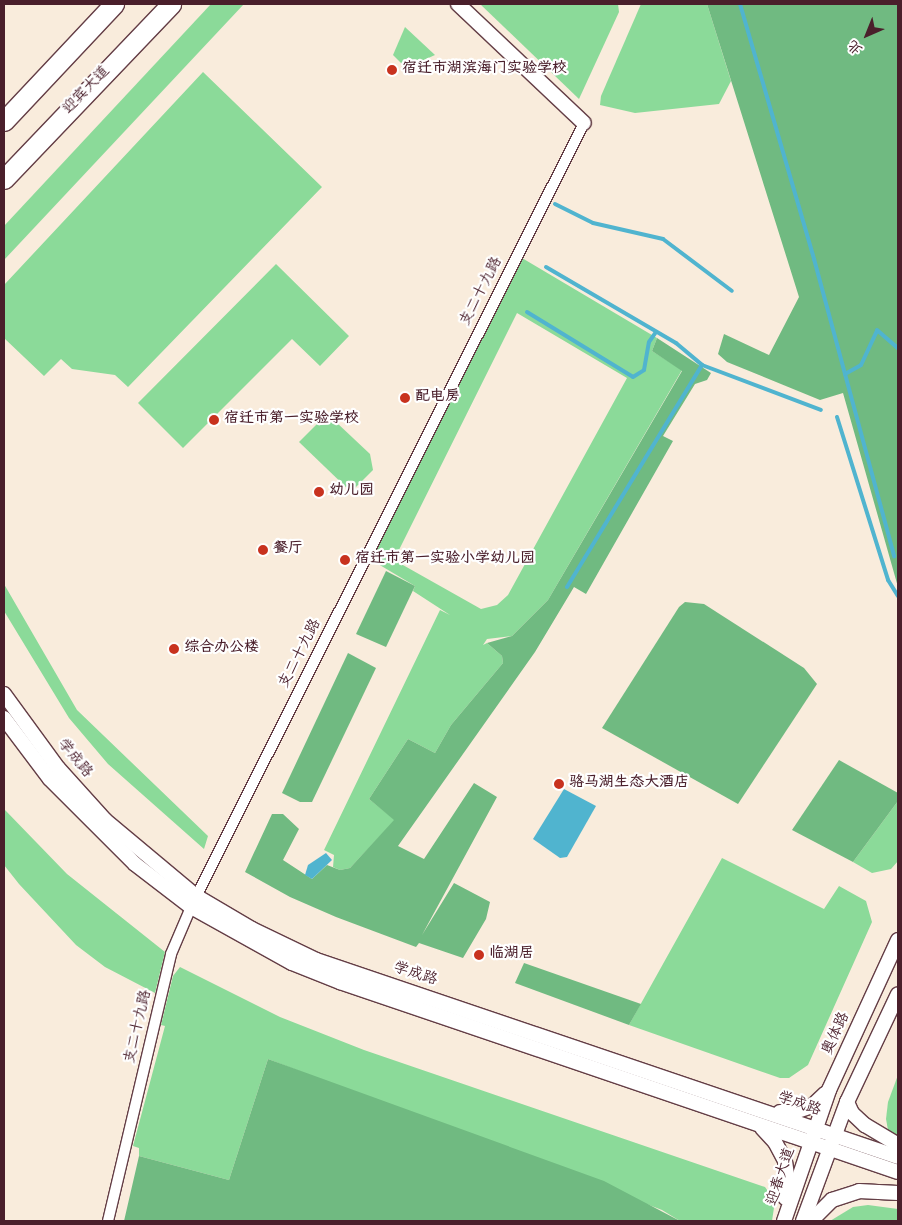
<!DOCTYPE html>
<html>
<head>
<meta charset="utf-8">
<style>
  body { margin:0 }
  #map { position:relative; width:902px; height:1225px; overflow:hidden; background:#f9ecdc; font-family:"Gochi Hand","LXGW WenKai TC",sans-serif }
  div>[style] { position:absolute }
  .green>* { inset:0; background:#8bda99 }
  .forest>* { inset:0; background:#70ba81 }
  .water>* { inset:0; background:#50b4cf }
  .stream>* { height:4px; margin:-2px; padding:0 2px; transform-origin:2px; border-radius:2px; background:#50b4cf }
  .roads { filter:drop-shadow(1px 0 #643e46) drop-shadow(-1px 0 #643e46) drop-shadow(0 1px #643e46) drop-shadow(0 -1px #643e46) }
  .street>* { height:10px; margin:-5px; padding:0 5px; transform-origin:5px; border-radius:5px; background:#fff }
  .secondary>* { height:14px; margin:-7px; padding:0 7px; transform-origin:7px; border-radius:7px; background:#fff }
  .highway>* { height:19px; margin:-9.5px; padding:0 9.5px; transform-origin:9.5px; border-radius:9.5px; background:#fff }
  .dots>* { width:14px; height:14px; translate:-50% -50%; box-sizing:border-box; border:2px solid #fff; border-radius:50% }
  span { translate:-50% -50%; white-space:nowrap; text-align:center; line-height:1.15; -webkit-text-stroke:4.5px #fff; paint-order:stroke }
  .poi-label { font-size:15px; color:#4a1f2b; font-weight:700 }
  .left { translate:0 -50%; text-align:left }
  .street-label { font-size:15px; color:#4a1f2b }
  .frame { position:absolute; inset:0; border:5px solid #4a1f2b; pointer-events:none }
  .north { position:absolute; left:842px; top:10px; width:50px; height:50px; -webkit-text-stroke:4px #fff; paint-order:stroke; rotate:224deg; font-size:14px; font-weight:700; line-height:20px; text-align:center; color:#4a1f2b }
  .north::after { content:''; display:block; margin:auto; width:18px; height:22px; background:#4a1f2b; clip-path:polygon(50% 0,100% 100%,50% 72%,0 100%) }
</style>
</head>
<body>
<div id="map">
  <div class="green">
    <i style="clip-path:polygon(211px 4px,244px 4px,4px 260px,4px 226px)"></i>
    <i style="clip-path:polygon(480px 4px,618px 4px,619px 12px,579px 99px)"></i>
    <i style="clip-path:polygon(641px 4px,707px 4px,731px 81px,719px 104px,635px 113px,600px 105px,601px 96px)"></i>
    <i style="clip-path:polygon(405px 27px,435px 55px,406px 68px,393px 55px)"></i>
    <i style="clip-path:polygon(203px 72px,322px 187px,128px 387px,115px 375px,72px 369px,61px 359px,44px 376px,4px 338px,4px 285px)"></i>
    <i style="clip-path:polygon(evenodd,522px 258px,657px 338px,652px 351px,682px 370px,548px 600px,512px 636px,487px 639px,483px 645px,487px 643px,502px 656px,503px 663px,451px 725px,435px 753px,408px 739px,369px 799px,395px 820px,350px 868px,340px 870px,333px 867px,334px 855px,324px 850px,440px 610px,450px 615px,413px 591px,415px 586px,368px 558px,522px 258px,517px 313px,627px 378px,508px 595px,497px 605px,481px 609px,394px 560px,517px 313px)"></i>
    <i style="clip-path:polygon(276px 264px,349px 336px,320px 366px,292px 339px,183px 448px,138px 403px)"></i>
    <i style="clip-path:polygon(321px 420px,336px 422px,370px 454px,373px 470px,351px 492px,299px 442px)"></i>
    <i style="clip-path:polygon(4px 584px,77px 710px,208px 836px,204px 849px,108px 764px,69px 718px,4px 611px)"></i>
    <i style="clip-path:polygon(898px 801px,898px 861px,891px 869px,872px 873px,853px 862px)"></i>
    <i style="clip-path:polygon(5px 810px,67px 874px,165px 952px,155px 993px,105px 967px,76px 945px,19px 884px,4px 865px)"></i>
    <i style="clip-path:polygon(722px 858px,824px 909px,839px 886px,866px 901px,872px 922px,808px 1065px,789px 1078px,780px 1078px,629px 1025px)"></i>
    <i style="clip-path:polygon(180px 967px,280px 1017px,364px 1050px,765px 1187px,775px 1201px,772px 1221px,680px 1221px,662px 1210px,268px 1059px,229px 1180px,139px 1156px,139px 1148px,133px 1146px,165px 1026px,161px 1025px,173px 976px)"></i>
    <i style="clip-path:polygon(898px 1075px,898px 1138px,888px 1130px,886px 1119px,888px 1102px)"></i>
    <i style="clip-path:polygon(868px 1205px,898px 1209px,898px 1221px,830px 1221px,853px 1207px)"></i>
  </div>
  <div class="forest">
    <i style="clip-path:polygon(707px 4px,898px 4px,898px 587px,843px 393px,820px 400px,727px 362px,718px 354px,724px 334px,769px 355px,799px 297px)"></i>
    <i style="clip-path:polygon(657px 338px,711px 373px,707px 380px,695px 384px,663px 436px,673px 441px,586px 594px,574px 587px,535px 652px,398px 846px,424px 859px,474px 783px,497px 797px,422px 935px,454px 883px,490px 902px,486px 919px,463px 958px,419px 943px,416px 947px,336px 917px,290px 897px,245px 872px,272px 814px,283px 814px,299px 829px,283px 860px,312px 879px,327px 865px,340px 870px,350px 868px,394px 820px,369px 799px,408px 739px,435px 753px,451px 725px,503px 663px,502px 656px,487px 643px,512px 636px,548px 600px,682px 371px,652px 351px)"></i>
    <i style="clip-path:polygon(386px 571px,415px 586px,386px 647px,356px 634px)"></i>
    <i style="clip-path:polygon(685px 602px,704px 604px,804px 668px,817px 684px,738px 804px,602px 728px,679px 607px)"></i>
    <i style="clip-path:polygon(348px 653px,376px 668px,312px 802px,300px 802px,282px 793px)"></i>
    <i style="clip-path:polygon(839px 760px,898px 793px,898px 801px,853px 862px,792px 830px)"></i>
    <i style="clip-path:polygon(524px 963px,641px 1004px,629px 1025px,515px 983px)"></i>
    <i style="clip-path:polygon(268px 1059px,604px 1181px,680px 1221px,124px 1221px,139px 1156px,229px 1180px)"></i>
  </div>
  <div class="water">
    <i style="clip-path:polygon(564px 789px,596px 806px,567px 857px,560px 858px,533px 839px)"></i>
    <i style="clip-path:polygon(326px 853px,332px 860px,312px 879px,305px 875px,308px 865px)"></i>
  </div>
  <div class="stream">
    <i style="left:740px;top:4px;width:266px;rotate:73.8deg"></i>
    <i style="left:814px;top:259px;width:308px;rotate:74.9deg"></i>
    <i style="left:555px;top:204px;width:42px;rotate:26.6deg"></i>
    <i style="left:593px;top:223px;width:72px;rotate:12.9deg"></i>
    <i style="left:663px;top:239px;width:86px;rotate:37deg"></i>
    <i style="left:546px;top:267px;width:151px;rotate:30.3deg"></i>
    <i style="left:676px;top:343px;width:34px;rotate:40deg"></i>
    <i style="left:527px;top:312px;width:124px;rotate:31.5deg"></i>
    <i style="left:633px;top:377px;width:13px;rotate:-32deg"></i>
    <i style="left:644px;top:370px;width:28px;rotate:-80deg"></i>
    <i style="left:649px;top:342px;width:12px;rotate:-55deg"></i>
    <i style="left:845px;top:374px;width:18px;rotate:-29deg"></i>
    <i style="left:861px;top:365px;width:38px;rotate:-65deg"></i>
    <i style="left:877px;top:330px;width:28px;rotate:41deg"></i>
    <i style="left:837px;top:417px;width:171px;rotate:72.6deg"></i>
    <i style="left:888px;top:580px;width:19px;rotate:58deg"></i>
    <i style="left:567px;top:587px;width:260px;rotate:-58.7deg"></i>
    <i style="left:702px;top:365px;width:127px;rotate:20.7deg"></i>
  </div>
  <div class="roads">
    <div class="street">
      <i style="left:108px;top:1221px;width:274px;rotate:-76.7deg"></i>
      <i style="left:171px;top:954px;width:51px;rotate:-66.9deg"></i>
      <i style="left:191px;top:907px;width:877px;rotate:-63.38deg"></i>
    </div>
    <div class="secondary">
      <i style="left:458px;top:4px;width:173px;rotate:43.4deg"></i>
      <i style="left:4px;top:694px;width:92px;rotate:53.9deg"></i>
      <i style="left:58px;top:768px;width:70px;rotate:47.9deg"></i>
      <i style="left:105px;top:820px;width:119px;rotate:39.9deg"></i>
      <i style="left:196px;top:896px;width:65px;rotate:30.5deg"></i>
      <i style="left:252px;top:929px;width:71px;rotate:25.8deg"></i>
      <i style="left:316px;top:960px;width:614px;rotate:18.7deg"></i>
      <i style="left:4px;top:718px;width:76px;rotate:53deg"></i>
      <i style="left:50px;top:779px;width:120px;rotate:45deg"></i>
      <i style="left:135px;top:864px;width:71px;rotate:37.5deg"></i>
      <i style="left:191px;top:907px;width:115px;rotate:29deg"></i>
      <i style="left:292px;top:963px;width:52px;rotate:21.6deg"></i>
      <i style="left:340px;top:982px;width:589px;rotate:18.8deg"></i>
      <i style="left:847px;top:1102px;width:12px;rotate:66deg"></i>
      <i style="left:852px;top:1113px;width:18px;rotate:43deg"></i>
      <i style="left:865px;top:1125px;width:39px;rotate:31deg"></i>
      <i style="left:780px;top:1112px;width:14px"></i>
      <i style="left:794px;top:1112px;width:19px;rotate:-18deg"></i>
      <i style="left:812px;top:1106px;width:18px;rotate:-43deg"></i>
      <i style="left:762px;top:1128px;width:19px;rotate:47deg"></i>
      <i style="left:775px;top:1142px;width:21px;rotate:62deg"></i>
      <i style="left:785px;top:1161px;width:22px;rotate:82deg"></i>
      <i style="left:788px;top:1183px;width:15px;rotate:101deg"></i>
      <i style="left:784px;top:1221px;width:139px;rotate:-71deg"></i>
      <i style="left:829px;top:1090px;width:165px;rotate:-65.3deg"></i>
      <i style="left:803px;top:1221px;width:127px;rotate:-69.7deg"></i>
      <i style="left:847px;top:1102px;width:119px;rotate:-64.7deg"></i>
      <i style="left:811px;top:1221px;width:30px;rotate:-45deg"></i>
      <i style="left:832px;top:1200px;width:28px;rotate:-18deg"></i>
      <i style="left:859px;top:1191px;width:39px;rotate:3deg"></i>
    </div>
    <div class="highway">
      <i style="left:4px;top:121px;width:161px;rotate:-46.8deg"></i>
      <i style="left:4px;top:179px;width:242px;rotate:-46.3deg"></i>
    </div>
  </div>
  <div class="dots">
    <i style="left:392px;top:70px;background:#c8321e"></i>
    <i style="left:405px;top:398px;background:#c8321e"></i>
    <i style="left:214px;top:420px;background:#c8321e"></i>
    <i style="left:319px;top:492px;background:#c8321e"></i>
    <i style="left:263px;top:550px;background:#c8321e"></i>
    <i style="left:345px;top:560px;background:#c8321e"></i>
    <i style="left:174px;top:649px;background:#c8321e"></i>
    <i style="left:559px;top:784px;background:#c8321e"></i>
    <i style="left:479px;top:955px;background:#c8321e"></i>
  </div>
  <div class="poi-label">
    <span class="left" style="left:402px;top:70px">宿迁市湖滨海门实验学校</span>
    <span class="left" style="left:415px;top:398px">配电房</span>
    <span class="left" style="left:224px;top:420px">宿迁市第一实验学校</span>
    <span class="left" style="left:329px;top:492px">幼儿园</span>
    <span class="left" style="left:273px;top:550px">餐厅</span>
    <span class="left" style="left:355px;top:560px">宿迁市第一实验小学幼儿园</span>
    <span class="left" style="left:184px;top:649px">综合办公楼</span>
    <span class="left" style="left:569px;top:784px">骆马湖生态大酒店</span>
    <span class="left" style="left:489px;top:955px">临湖居</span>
  </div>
  <div class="street-label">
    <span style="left:87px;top:91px;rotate:-46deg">迎宾大道</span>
    <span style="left:482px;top:292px;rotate:-63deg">支二十九路</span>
    <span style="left:301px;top:654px;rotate:-63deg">支二十九路</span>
    <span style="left:74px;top:759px;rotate:50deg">学成路</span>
    <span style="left:415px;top:975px;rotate:18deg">学成路</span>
    <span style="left:139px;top:1027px;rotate:-77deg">支二十九路</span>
    <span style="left:837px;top:1034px;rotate:-65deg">奥体路</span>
    <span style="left:799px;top:1105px;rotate:19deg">学成路</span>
    <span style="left:782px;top:1177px;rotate:-72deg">迎春大道</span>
  </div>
  <div class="frame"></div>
  <div class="north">北</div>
</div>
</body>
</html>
